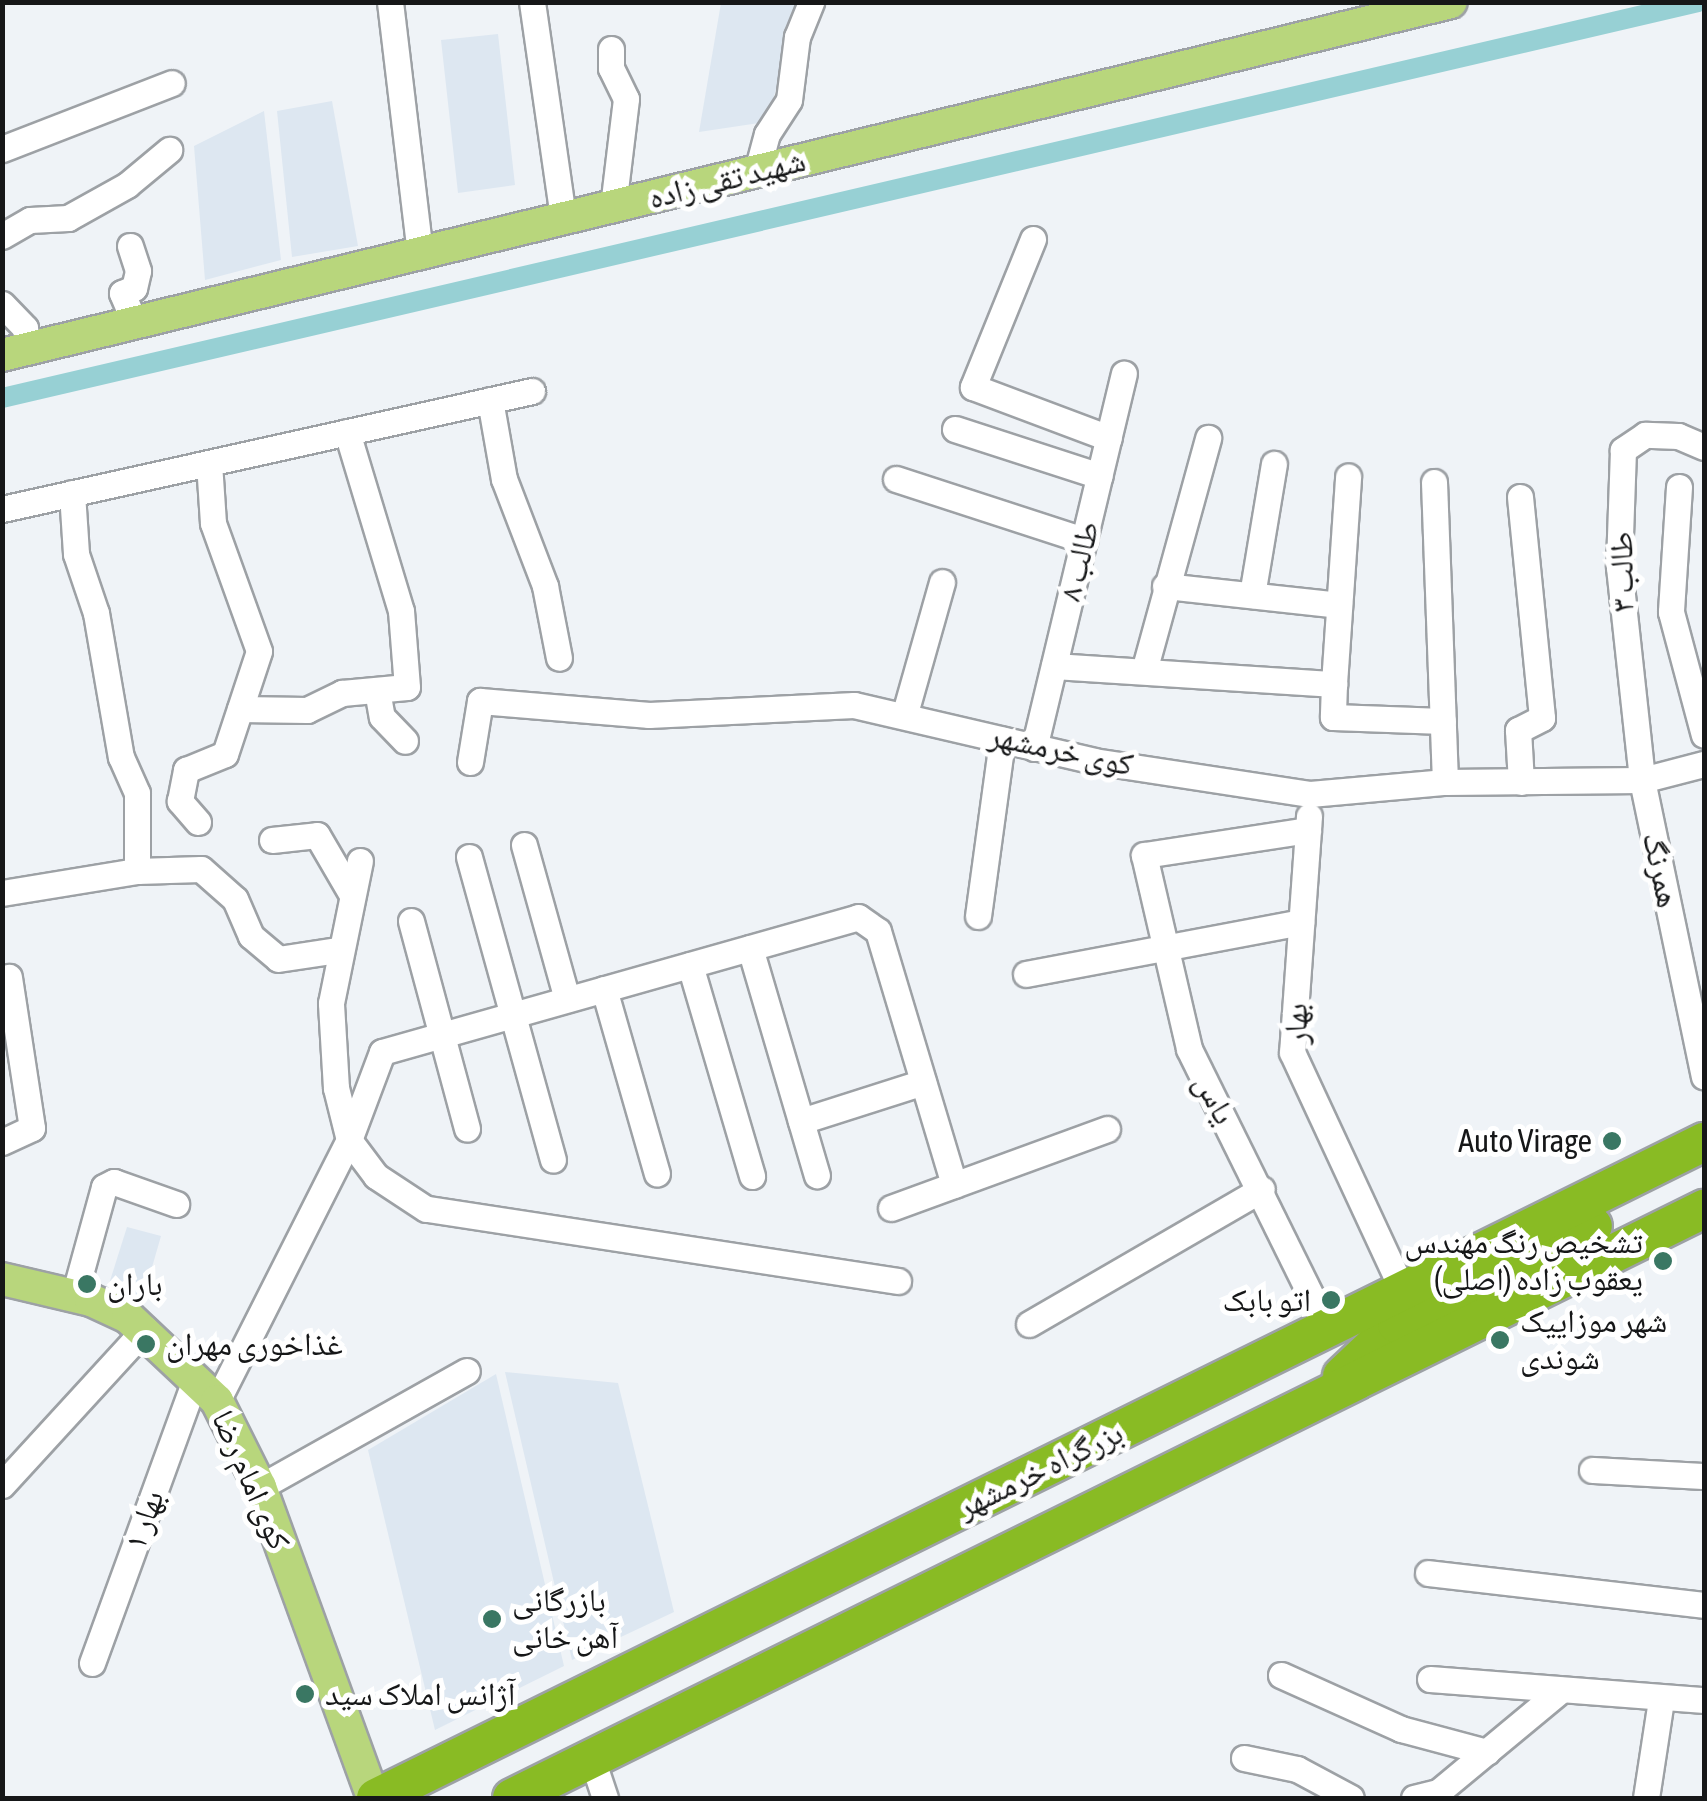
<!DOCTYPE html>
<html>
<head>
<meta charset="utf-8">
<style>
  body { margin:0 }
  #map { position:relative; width:1707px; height:1801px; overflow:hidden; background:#eff3f7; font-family:"Asap Condensed","Noto Naskh Arabic",sans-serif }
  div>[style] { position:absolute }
  .built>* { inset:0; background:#dde7f1 }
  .canal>* { height:20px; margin:-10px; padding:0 10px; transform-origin:10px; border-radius:10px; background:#97d0d4 }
  .roads { filter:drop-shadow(2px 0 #9da1a5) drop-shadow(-2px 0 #9da1a5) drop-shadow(0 2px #9da1a5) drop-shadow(0 -2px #9da1a5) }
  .minor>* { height:25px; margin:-12.5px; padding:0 12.5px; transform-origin:12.5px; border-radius:12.5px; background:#fff }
  .major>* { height:32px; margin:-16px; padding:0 16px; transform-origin:16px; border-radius:16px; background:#b8d67c }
  .highway>* { height:38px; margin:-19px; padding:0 19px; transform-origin:19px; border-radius:19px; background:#89bb24 }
  .dots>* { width:28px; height:28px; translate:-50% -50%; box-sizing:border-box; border:5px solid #fff; border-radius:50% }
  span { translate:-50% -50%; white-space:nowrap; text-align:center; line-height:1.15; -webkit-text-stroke:10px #fff; paint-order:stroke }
  .street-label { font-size:32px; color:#161718 }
  .poi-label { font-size:32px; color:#161718 }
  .right { translate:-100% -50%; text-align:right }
  .left { translate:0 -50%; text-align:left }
  .frame { position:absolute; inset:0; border:5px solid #161718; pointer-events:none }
</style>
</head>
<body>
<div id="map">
  <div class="built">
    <i style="clip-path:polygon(721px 3px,802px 4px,766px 122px,699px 132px)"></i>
    <i style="clip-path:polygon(498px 34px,515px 185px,458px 193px,441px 40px)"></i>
    <i style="clip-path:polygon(332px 101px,358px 246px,292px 257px,277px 111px)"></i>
    <i style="clip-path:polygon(264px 111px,281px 260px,205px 280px,194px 146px)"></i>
    <i style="clip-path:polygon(127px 1227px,161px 1236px,142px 1302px,109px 1284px)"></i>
    <i style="clip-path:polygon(505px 1372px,618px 1383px,674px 1612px,572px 1660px)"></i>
    <i style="clip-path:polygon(496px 1374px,564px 1666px,435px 1730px,368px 1450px)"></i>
  </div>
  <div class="canal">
    <i style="left:2px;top:398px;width:1742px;rotate:-13.14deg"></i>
  </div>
  <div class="roads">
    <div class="minor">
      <i style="left:390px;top:2px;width:253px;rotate:83.2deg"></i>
      <i style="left:532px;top:2px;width:218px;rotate:81.8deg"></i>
      <i style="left:611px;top:49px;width:19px;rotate:90deg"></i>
      <i style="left:611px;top:68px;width:34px;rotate:64deg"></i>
      <i style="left:626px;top:99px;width:108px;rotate:96.9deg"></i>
      <i style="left:2px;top:149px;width:182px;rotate:-21.2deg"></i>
      <i style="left:757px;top:171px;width:38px;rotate:-75deg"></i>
      <i style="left:767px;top:134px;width:40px;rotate:-57.1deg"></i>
      <i style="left:789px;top:100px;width:64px;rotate:-82.8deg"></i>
      <i style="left:797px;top:37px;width:38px;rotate:-68deg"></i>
      <i style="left:2px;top:236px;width:32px;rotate:-30deg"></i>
      <i style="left:30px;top:220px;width:38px;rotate:-3deg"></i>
      <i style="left:68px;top:218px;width:68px;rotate:-29.2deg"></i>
      <i style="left:127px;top:185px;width:55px;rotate:-39.8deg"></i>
      <i style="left:1033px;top:239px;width:160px;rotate:112.1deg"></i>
      <i style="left:973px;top:387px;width:145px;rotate:20.6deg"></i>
      <i style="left:130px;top:246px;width:26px;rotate:72deg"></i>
      <i style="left:138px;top:271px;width:17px;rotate:103deg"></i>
      <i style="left:134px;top:288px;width:13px;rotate:157deg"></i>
      <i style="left:122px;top:293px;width:33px;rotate:67deg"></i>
      <i style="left:2px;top:304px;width:33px;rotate:46deg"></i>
      <i style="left:25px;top:328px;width:21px;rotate:82deg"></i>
      <i style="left:490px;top:400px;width:80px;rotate:80deg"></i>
      <i style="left:504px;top:479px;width:115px;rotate:69deg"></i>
      <i style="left:545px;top:586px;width:73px;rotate:79deg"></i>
      <i style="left:955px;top:429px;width:152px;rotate:18deg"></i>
      <i style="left:1704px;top:447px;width:28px;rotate:-157deg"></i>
      <i style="left:1678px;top:436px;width:33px;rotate:-178deg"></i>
      <i style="left:1645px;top:435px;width:27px;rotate:146deg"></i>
      <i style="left:1623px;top:450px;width:117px;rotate:92deg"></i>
      <i style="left:1619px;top:567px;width:214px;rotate:83.8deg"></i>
      <i style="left:1642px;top:780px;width:303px;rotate:78.2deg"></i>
      <i style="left:896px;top:479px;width:198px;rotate:18deg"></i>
      <i style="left:1434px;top:482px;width:300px;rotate:87.9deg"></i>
      <i style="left:1679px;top:487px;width:125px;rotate:93.7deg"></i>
      <i style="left:1671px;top:612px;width:127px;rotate:75deg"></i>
      <i style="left:72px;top:493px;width:61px;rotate:86.2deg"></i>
      <i style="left:76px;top:554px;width:62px;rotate:71.3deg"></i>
      <i style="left:96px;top:613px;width:146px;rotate:80.2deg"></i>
      <i style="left:121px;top:757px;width:39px;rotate:66deg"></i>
      <i style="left:137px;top:793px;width:78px;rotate:90deg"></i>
      <i style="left:1520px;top:497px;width:222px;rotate:84.3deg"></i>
      <i style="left:1542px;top:718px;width:27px;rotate:153deg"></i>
      <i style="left:1518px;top:730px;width:52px;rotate:86.7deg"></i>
      <i style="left:2px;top:509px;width:543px;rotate:-12.55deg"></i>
      <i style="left:1165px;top:586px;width:175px;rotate:6.2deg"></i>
      <i style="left:1252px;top:595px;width:133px;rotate:-80.5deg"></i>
      <i style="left:1054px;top:666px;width:281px;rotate:3.7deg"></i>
      <i style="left:1334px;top:684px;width:33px;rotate:92deg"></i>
      <i style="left:1333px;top:717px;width:110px;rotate:2.1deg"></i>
      <i style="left:1144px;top:671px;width:242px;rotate:-74.6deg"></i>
      <i style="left:1334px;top:684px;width:208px;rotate:-86.1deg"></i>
      <i style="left:377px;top:690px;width:27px;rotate:80deg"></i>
      <i style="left:382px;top:717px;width:33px;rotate:46deg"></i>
      <i style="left:240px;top:709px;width:67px;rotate:0.9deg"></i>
      <i style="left:307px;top:710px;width:39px;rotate:-26deg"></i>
      <i style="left:342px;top:693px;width:65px;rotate:-5.3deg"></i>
      <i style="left:407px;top:687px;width:76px;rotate:-94.5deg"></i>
      <i style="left:401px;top:611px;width:187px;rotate:-106.8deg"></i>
      <i style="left:905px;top:713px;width:136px;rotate:-74.2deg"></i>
      <i style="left:1034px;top:748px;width:385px;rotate:-76.5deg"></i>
      <i style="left:470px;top:762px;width:62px;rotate:-80.7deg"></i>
      <i style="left:480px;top:701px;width:170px;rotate:4.7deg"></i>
      <i style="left:649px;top:715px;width:205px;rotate:-2.8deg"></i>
      <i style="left:854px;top:705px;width:246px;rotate:13.1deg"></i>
      <i style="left:1094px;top:761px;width:219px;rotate:8.7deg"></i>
      <i style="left:1310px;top:794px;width:136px;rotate:-5.1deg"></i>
      <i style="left:1445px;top:782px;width:197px;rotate:-0.6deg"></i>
      <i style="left:1642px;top:780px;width:64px;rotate:-14.5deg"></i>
      <i style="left:1309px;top:816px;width:237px;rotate:94.1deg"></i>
      <i style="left:1292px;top:1052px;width:264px;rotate:65.1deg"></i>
      <i style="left:198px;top:822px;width:28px;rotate:-131deg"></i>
      <i style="left:180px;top:801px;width:32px;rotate:-79deg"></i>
      <i style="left:186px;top:770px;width:42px;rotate:-22.3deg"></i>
      <i style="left:225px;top:754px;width:108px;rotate:-71.7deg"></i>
      <i style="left:259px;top:651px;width:136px;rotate:-109.8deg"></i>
      <i style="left:213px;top:523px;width:60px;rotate:-93.8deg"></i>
      <i style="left:1308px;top:830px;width:166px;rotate:171.3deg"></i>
      <i style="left:1144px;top:855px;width:199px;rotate:76.9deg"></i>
      <i style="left:1189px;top:1049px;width:311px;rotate:63.7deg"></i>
      <i style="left:272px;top:840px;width:45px;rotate:-6.3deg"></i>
      <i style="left:317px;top:835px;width:69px;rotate:59.7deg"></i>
      <i style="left:524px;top:845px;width:160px;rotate:74.4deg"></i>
      <i style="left:469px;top:857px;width:314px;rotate:74.5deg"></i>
      <i style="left:2px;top:893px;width:137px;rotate:-9.3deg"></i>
      <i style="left:137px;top:871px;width:64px;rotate:-1.8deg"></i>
      <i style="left:201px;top:869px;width:45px;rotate:41.4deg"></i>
      <i style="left:235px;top:899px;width:40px;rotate:66.6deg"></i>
      <i style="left:251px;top:936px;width:35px;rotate:40deg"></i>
      <i style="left:278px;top:959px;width:61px;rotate:-8.5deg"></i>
      <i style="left:978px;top:916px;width:178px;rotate:-82.2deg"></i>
      <i style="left:411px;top:921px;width:215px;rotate:74.9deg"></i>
      <i style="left:750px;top:948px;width:237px;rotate:73.6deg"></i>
      <i style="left:690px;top:965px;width:220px;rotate:73.6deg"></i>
      <i style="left:1026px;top:974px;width:280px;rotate:-10.7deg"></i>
      <i style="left:604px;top:989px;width:192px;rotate:74deg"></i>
      <i style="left:801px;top:1121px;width:128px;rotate:-17.7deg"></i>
      <i style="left:2px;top:1142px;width:33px;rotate:-25deg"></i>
      <i style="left:32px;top:1128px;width:153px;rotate:-98.7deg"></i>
      <i style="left:891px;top:1208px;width:230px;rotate:-20.1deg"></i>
      <i style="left:898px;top:1281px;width:477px;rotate:-171.3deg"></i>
      <i style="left:426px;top:1209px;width:60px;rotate:-146.6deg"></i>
      <i style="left:376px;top:1176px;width:45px;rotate:-126.9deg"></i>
      <i style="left:349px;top:1140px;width:94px;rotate:-69.4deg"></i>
      <i style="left:382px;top:1052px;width:495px;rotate:-15.8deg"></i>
      <i style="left:858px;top:917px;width:24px;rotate:35deg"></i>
      <i style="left:878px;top:931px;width:265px;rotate:73.3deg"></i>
      <i style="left:74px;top:1296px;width:113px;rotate:-74.6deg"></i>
      <i style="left:104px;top:1187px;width:11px;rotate:-27deg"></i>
      <i style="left:114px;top:1182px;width:66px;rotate:19.5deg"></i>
      <i style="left:1029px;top:1324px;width:269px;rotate:-30.1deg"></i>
      <i style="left:217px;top:1401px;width:292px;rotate:-63.2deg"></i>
      <i style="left:349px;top:1140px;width:54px;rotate:-104deg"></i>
      <i style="left:336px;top:1088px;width:85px;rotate:-93.4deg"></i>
      <i style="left:331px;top:1003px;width:145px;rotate:-78.5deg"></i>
      <i style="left:1592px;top:1470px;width:112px;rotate:3.1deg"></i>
      <i style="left:2px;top:1485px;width:212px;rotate:-47.5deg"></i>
      <i style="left:260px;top:1487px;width:237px;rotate:-29.3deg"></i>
      <i style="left:1428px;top:1573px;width:278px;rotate:6.6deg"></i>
      <i style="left:92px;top:1663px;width:304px;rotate:-70deg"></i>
      <i style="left:1281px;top:1675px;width:132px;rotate:24.2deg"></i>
      <i style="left:1401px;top:1729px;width:89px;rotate:15deg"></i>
      <i style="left:1430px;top:1679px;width:275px;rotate:4.4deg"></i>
      <i style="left:1244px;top:1758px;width:54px;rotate:11.7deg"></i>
      <i style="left:1297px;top:1769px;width:61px;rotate:28.2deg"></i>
      <i style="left:592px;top:1759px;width:41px;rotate:71.6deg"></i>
      <i style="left:1414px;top:1798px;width:25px;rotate:-14deg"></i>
      <i style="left:1438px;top:1792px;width:160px;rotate:-39.7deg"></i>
      <i style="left:1646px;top:1798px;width:99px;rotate:-81.3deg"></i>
    </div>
    <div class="major">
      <i style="left:2px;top:355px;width:1491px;rotate:-13.69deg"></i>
      <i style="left:2px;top:1279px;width:91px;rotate:13.3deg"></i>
      <i style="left:91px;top:1300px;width:41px;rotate:24.7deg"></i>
      <i style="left:128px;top:1317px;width:122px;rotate:43.3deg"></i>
      <i style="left:217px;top:1401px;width:96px;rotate:63.4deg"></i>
      <i style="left:260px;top:1487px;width:331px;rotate:70deg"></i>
    </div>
    <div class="highway">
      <i style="left:1342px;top:1376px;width:76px;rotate:-43.4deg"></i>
      <i style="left:1397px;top:1324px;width:219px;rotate:-26.6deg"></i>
      <i style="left:376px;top:1798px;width:1481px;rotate:-26.29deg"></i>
      <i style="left:512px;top:1798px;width:1330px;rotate:-26.3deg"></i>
    </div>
  </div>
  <div class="dots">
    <i style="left:1612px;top:1141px;background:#3a7763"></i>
    <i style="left:1663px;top:1261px;background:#3a7763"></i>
    <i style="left:87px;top:1284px;background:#3a7763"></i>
    <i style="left:1331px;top:1300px;background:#3a7763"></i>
    <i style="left:1500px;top:1340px;background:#3a7763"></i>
    <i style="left:146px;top:1344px;background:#3a7763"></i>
    <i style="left:492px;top:1619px;background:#3a7763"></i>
    <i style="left:305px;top:1694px;background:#3a7763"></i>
  </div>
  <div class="street-label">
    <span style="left:727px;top:179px;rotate:-14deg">شهید تقی زاده</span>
    <span style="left:1079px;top:561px;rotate:-76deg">طالب ۸</span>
    <span style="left:1622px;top:572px;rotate:-91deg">طالب ۳</span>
    <span style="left:1061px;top:750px;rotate:12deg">کوی خرمشهر</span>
    <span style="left:1661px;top:870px;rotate:78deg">همرنگ</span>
    <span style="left:1296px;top:1024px;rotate:-90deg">بهار</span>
    <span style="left:1215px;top:1099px;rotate:62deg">یاس</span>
    <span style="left:1040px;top:1470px;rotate:-26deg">بزرگراه خرمشهر</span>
    <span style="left:251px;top:1480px;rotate:66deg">کوی امام رضا</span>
    <span style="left:144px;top:1520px;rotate:-70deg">بهار ۱</span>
  </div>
  <div class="poi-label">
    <span class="right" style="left:1592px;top:1141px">Auto Virage</span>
    <span class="right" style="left:1643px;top:1261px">تشخیص رنگ مهندس<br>یعقوب زاده (اصلی)</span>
    <span class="left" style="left:107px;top:1284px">باران</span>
    <span class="right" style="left:1311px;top:1300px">اتو بابک</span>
    <span class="left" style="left:1520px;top:1340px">شهر موزاییک<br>شوندی</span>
    <span class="left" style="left:166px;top:1344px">غذاخوری مهران</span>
    <span class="left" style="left:512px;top:1619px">بازرگانی<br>آهن خانی</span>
    <span class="left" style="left:325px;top:1694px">آژانس املاک سید</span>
  </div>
  <div class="frame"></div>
</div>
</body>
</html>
